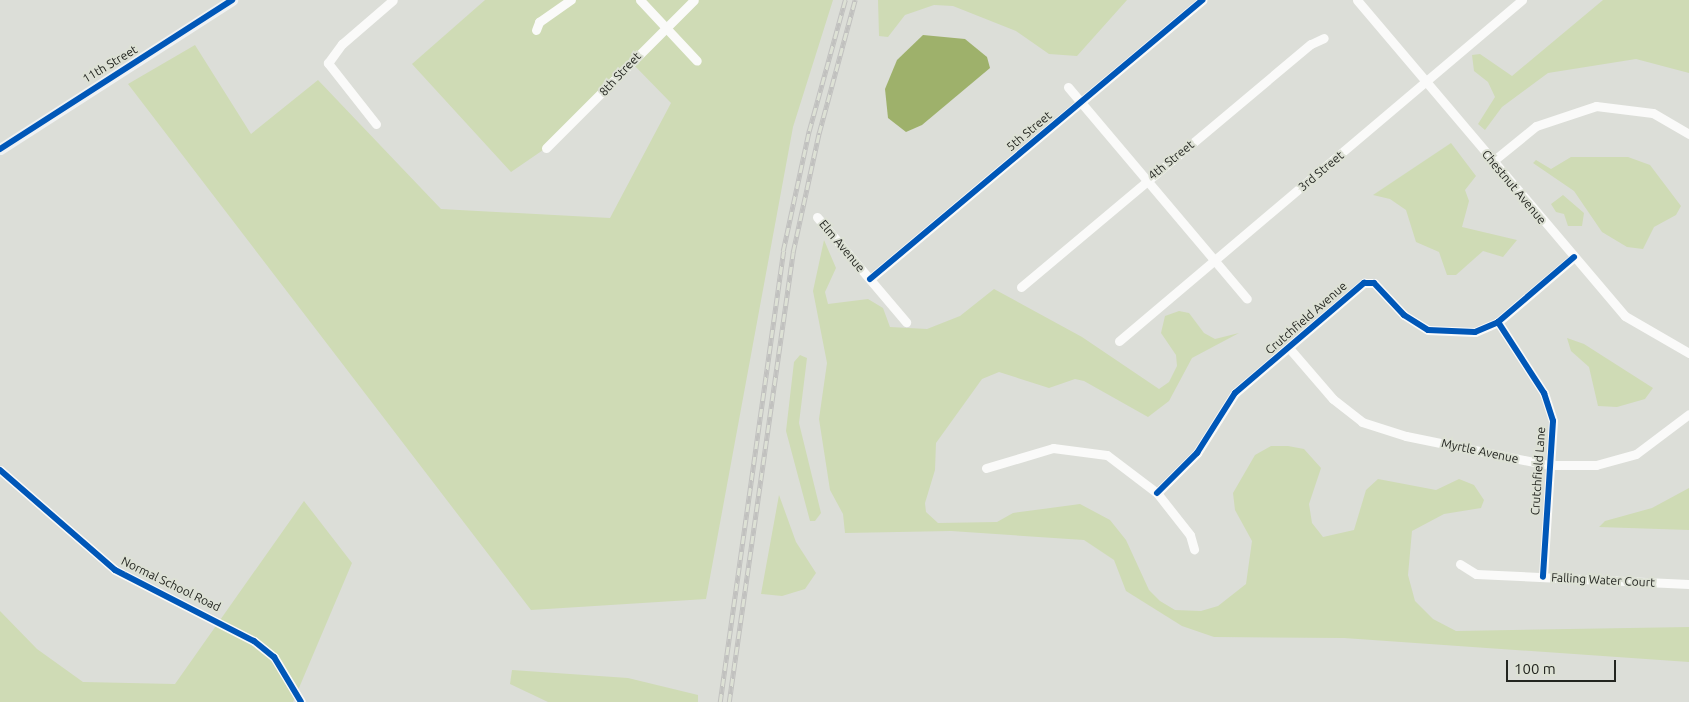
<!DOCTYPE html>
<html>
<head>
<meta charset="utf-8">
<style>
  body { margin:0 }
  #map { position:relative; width:1689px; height:702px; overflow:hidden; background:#dcded8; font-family:Ubuntu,sans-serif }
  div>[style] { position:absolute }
  .green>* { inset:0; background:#cfdbb5 }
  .water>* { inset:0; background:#9eb16b }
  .minor>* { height:9px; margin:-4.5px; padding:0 4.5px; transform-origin:4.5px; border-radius:4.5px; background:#fafaf9 }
  .major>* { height:11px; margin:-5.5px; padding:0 5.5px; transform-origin:5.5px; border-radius:5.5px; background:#f0f2f3 }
  .rail>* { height:4.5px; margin-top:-2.25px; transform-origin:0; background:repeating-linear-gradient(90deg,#dde1d5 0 8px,#c1c1bf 0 16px); box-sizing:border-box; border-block:1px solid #c1c1bf }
  .cycleway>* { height:6px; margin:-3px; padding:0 3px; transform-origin:3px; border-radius:3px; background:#0057b8 }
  span { translate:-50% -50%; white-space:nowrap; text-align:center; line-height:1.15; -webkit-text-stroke:4px #dde1d5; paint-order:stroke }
  .street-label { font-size:12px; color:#232520 }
  .scale { position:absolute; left:1506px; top:660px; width:110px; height:22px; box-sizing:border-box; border:2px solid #232520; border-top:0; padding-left:6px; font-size:15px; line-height:18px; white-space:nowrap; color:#232520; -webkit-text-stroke:4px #dde1d5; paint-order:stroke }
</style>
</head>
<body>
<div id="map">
  <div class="green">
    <i style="clip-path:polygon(485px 0,833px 0,793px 127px,706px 599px,531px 610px,128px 84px,195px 45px,251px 134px,318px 80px,441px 209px,610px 218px,671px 103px,632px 63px,546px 148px,511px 172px,412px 64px)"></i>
    <i style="clip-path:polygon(878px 0,1127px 0,1077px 56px,1049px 54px,1016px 31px,953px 6px,934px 5px,905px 15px,888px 37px,879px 36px)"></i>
    <i style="clip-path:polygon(1603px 0,1689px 0,1689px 73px,1636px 59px,1548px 73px,1502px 107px,1485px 130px,1478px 124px,1495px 97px,1488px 82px,1474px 71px,1472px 55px,1480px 54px,1512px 76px)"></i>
    <i style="clip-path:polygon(1451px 143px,1476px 176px,1465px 190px,1469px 201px,1462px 227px,1517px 240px,1503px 257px,1483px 251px,1456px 275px,1447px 275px,1439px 252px,1416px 242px,1406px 210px,1390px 199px,1373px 195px)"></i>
    <i style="clip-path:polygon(1571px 157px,1628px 157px,1650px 165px,1681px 206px,1676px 215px,1654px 227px,1643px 249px,1627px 247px,1602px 232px,1574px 191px,1533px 163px,1536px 160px,1551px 169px)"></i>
    <i style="clip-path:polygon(1563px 195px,1584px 213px,1582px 226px,1568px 226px,1564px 214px,1556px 212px,1551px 204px)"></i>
    <i style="clip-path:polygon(824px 240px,836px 268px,825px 292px,828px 304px,868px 299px,883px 308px,890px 327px,927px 329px,960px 316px,994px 289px,1082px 337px,1159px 389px,1169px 382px,1177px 366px,1176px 355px,1161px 333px,1165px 316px,1179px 311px,1189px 313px,1204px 333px,1215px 339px,1239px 333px,1192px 358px,1169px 401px,1148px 417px,1084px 381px,1075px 379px,1049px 388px,999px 372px,982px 379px,936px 443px,935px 470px,925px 503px,926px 512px,938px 523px,997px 522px,1013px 513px,1080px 504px,1110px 520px,1126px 540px,1149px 590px,1160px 601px,1175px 610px,1201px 611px,1218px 606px,1246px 584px,1252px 541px,1235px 510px,1233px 493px,1255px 455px,1271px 446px,1288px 446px,1304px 449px,1321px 468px,1309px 504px,1312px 523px,1323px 537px,1354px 530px,1366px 490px,1378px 479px,1436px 490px,1459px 479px,1474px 485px,1484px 500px,1481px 508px,1444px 514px,1412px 531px,1408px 575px,1415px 601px,1433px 619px,1456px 631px,1689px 627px,1689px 662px,1344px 638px,1214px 637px,1182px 626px,1126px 591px,1114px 560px,1084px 540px,951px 531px,845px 533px,843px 514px,830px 490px,819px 419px,827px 363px,813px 291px)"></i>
    <i style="clip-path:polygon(1567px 338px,1584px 344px,1653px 388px,1645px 399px,1617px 407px,1598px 406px,1589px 367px,1571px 351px)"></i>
    <i style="clip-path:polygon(800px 355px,807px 358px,799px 423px,821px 513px,815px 521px,810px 521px,786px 431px,794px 362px)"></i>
    <i style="clip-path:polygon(1689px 488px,1689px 530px,1599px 527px,1605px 521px,1652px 508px)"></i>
    <i style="clip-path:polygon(779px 495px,796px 542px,816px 573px,805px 589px,782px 596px,761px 594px)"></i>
    <i style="clip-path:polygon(304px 501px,352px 563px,293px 702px,0 702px,0 611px,37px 649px,83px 682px,175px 684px)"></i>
    <i style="clip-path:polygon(512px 670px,628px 678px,698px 695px,698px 702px,548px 702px,510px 684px)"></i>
  </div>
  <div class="water">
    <i style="clip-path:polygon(923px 35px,965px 39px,987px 57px,990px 68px,922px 125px,906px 132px,888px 118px,885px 89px,897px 60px)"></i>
  </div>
  <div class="minor">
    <i style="left:640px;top:0;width:83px;rotate:46.9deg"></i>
    <i style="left:1357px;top:0;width:414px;rotate:49.7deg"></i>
    <i style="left:1625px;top:316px;width:74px;rotate:30deg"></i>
    <i style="left:536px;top:30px;width:9px;rotate:-69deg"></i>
    <i style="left:539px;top:22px;width:39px;rotate:-35deg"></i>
    <i style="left:1068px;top:87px;width:277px;rotate:49.8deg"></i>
    <i style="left:376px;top:124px;width:78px;rotate:-128.2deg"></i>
    <i style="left:328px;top:63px;width:24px;rotate:-54deg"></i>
    <i style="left:342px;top:44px;width:67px;rotate:-40.8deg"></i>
    <i style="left:546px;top:148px;width:209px;rotate:-45deg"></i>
    <i style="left:1493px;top:161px;width:55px;rotate:-39.1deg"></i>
    <i style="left:1536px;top:126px;width:63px;rotate:-18.4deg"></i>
    <i style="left:1596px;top:106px;width:57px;rotate:7deg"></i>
    <i style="left:1653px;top:113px;width:42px;rotate:30.3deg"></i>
    <i style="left:817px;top:217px;width:138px;rotate:49.7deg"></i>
    <i style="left:870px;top:279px;width:434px;rotate:-40deg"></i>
    <i style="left:1021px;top:287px;width:378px;rotate:-40deg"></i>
    <i style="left:1311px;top:44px;width:14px;rotate:-25deg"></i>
    <i style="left:1498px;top:322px;width:85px;rotate:57.1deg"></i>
    <i style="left:1544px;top:393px;width:29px;rotate:72deg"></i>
    <i style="left:1553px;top:421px;width:156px;rotate:93.7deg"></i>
    <i style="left:1119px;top:341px;width:528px;rotate:-40.24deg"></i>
    <i style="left:1289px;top:348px;width:67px;rotate:49.2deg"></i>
    <i style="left:1333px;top:399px;width:37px;rotate:38deg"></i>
    <i style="left:1362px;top:422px;width:46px;rotate:17.7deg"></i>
    <i style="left:1406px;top:436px;width:146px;rotate:11.5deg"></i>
    <i style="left:1549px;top:465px;width:47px"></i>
    <i style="left:1596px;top:465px;width:41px;rotate:-15.4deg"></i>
    <i style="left:1636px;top:454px;width:66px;rotate:-37deg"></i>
    <i style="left:986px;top:468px;width:70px;rotate:-16.6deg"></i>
    <i style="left:1053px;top:448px;width:54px;rotate:7.4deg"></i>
    <i style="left:1107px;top:455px;width:63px;rotate:37.2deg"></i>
    <i style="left:1157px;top:493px;width:53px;rotate:51.8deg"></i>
    <i style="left:1190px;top:535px;width:15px;rotate:74deg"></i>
    <i style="left:0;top:470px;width:152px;rotate:41deg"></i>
    <i style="left:115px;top:570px;width:156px;rotate:27.1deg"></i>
    <i style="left:254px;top:641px;width:26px;rotate:39deg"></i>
    <i style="left:274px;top:657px;width:52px;rotate:59deg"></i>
    <i style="left:1157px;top:493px;width:57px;rotate:-45deg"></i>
    <i style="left:1197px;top:453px;width:71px;rotate:-57.7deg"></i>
    <i style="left:1235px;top:393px;width:170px;rotate:-40.5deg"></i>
    <i style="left:1364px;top:283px;width:10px"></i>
    <i style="left:1374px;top:283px;width:44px;rotate:46.8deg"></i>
    <i style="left:1404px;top:315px;width:28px;rotate:32deg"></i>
    <i style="left:1428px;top:330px;width:47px;rotate:2.4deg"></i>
    <i style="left:1475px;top:332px;width:25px;rotate:-23deg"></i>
    <i style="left:1498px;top:322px;width:100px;rotate:-40.5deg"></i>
    <i style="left:1460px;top:564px;width:19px;rotate:32deg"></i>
    <i style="left:1476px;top:574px;width:213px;rotate:2.7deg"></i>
  </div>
  <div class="major">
    <i style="left:0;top:149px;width:276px;rotate:-32.7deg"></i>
  </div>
  <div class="rail">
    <i style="left:720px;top:702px;width:455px;rotate:-82deg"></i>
    <i style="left:783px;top:251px;width:123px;rotate:-77.8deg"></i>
    <i style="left:809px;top:131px;width:136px;rotate:-74.6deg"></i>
    <i style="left:729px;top:702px;width:455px;rotate:-81.9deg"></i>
    <i style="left:793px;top:252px;width:122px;rotate:-77.7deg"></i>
    <i style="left:819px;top:133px;width:138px;rotate:-74.9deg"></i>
  </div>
  <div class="cycleway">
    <i style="left:0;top:149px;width:276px;rotate:-32.7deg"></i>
    <i style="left:870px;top:279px;width:434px;rotate:-40deg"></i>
    <i style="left:1498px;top:322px;width:85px;rotate:57.1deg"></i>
    <i style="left:1544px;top:393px;width:29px;rotate:72deg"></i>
    <i style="left:1553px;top:421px;width:156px;rotate:93.7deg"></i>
    <i style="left:0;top:470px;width:152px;rotate:41deg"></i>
    <i style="left:115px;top:570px;width:156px;rotate:27.1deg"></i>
    <i style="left:254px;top:641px;width:26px;rotate:39deg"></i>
    <i style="left:274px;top:657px;width:52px;rotate:59deg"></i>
    <i style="left:1157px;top:493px;width:57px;rotate:-45deg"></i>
    <i style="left:1197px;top:453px;width:71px;rotate:-57.7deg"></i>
    <i style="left:1235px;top:393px;width:170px;rotate:-40.5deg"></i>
    <i style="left:1364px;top:283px;width:10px"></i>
    <i style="left:1374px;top:283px;width:44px;rotate:46.8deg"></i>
    <i style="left:1404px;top:315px;width:28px;rotate:32deg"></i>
    <i style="left:1428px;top:330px;width:47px;rotate:2.4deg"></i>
    <i style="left:1475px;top:332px;width:25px;rotate:-23deg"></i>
    <i style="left:1498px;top:322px;width:100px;rotate:-40.5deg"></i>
  </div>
  <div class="street-label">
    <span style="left:110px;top:64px;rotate:-31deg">11th Street</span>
    <span style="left:620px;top:74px;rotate:-47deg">8th Street</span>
    <span style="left:1029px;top:131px;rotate:-40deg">5th Street</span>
    <span style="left:1171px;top:160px;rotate:-39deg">4th Street</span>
    <span style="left:1321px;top:171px;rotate:-40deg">3rd Street</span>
    <span style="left:1514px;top:187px;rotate:50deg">Chestnut Avenue</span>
    <span style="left:842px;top:246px;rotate:50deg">Elm Avenue</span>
    <span style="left:1306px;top:318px;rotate:-41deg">Crutchfield Avenue</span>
    <span style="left:1480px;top:451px;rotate:12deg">Myrtle Avenue</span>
    <span style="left:1538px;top:471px;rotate:-86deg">Crutchfield Lane</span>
    <span style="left:1603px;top:580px;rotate:3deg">Falling Water Court</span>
    <span style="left:171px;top:584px;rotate:26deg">Normal School Road</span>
  </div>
  <div class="scale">100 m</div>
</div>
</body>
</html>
